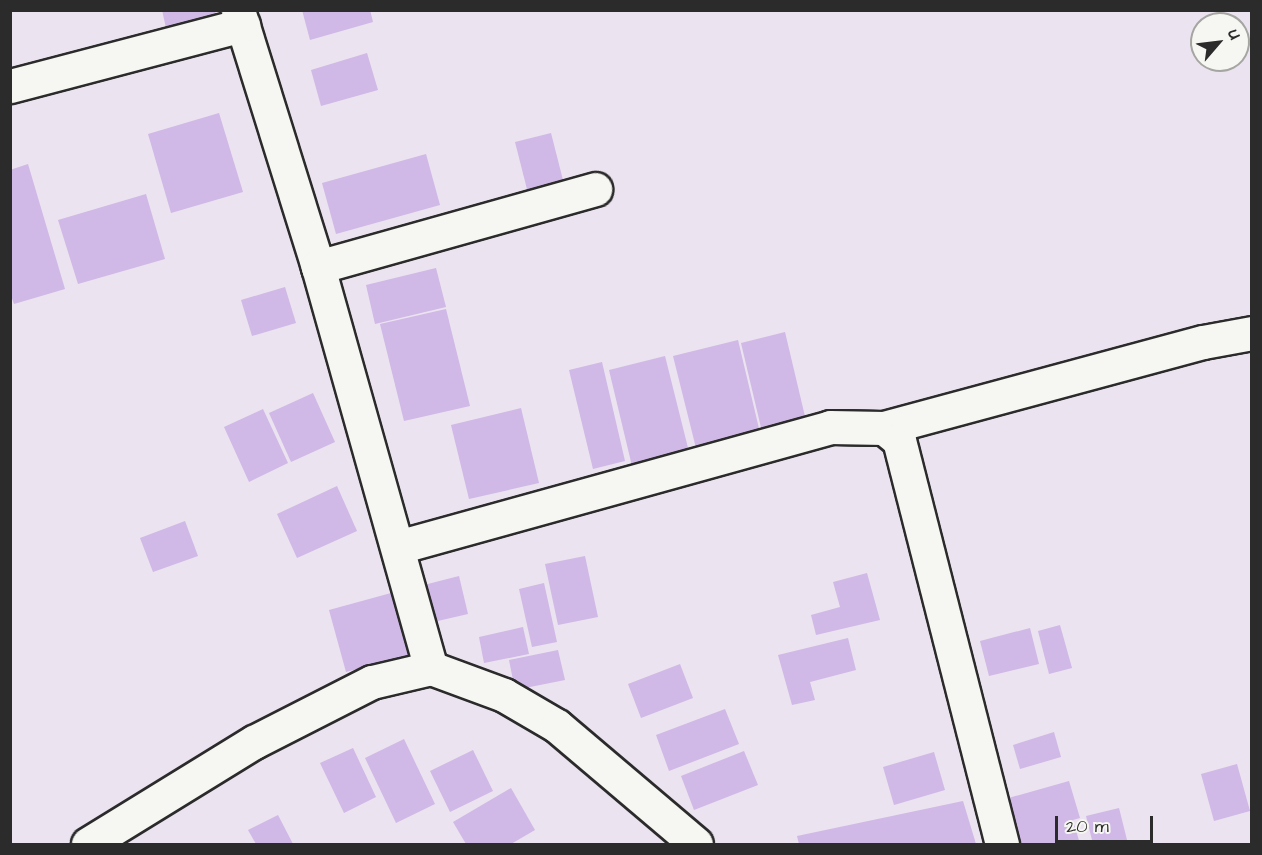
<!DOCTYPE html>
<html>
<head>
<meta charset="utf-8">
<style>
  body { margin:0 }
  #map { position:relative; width:1262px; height:855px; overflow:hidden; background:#ebe3ef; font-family:"Architects Daughter",sans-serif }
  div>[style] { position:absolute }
  .building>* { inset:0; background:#d0b8e7 }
  .roads { filter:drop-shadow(2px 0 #2b2b2b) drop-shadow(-2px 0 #2b2b2b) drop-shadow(0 2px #2b2b2b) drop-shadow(0 -2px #2b2b2b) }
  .minor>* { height:33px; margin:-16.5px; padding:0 16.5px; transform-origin:16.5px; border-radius:16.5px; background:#f6f6f2 }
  span { translate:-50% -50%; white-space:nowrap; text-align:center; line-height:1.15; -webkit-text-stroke:4.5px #f6f6f2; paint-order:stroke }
  .frame { position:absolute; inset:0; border:12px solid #2b2b2b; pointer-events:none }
  .north { position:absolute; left:1190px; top:12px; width:60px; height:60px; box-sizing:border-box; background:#f6f6f2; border:2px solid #a5a5a2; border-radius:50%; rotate:62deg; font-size:16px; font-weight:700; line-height:24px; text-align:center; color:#2b2b2b }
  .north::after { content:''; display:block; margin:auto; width:21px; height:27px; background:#2b2b2b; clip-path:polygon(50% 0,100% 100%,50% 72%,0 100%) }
  .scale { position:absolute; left:1055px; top:816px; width:98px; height:27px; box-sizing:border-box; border:3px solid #2b2b2b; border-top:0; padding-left:8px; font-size:18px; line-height:21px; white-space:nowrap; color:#2b2b2b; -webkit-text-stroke:4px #f6f6f2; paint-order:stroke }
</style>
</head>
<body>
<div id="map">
  <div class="building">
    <i style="clip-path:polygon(162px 10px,215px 10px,218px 25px,168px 37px)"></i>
    <i style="clip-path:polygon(302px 10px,370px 10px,373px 22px,310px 40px)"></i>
    <i style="clip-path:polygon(367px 53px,378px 90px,321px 106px,311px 70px)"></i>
    <i style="clip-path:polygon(219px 113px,243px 192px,171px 213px,148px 134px)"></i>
    <i style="clip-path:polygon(551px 133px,565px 188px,529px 197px,515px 142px)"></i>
    <i style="clip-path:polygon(426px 154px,440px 205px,336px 234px,322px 183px)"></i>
    <i style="clip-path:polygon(28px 164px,65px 289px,14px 304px,10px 293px,10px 170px)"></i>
    <i style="clip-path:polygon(146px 194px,165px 259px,78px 284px,58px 220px)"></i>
    <i style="clip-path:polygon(436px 268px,446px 307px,375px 324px,366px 285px)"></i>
    <i style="clip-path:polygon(285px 287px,296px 323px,252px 336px,241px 300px)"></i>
    <i style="clip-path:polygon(446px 309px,470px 406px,404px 421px,380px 324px)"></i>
    <i style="clip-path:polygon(785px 332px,807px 425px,763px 436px,741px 343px)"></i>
    <i style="clip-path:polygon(738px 340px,761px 437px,697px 452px,673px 356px)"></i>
    <i style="clip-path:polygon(665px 356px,689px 452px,632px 466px,609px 370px)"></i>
    <i style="clip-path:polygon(602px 362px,625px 461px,593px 469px,569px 370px)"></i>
    <i style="clip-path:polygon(313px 393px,335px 442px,291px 462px,269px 413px)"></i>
    <i style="clip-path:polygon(521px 408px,539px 483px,469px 499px,451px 425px)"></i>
    <i style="clip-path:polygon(263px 409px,288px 463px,249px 482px,224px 427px)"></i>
    <i style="clip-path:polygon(337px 486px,357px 531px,297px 558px,277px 514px)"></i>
    <i style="clip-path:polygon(185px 521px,198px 556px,153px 572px,140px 538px)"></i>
    <i style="clip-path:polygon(585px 556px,598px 617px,558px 625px,545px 564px)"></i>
    <i style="clip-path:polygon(867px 573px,880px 620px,816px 635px,811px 615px,840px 607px,833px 582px)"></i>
    <i style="clip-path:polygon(459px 576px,468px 614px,429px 623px,420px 586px)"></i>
    <i style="clip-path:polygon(544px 583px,557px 642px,532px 647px,519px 589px)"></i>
    <i style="clip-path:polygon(391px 593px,408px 655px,346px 672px,329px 610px)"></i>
    <i style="clip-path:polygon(1060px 625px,1072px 668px,1049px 674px,1038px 631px)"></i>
    <i style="clip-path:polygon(523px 627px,529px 654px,484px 663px,479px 637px)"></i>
    <i style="clip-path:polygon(1030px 628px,1039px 664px,989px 676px,980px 641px)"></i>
    <i style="clip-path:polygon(848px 638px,856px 670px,810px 682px,815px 700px,792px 705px,778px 655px)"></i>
    <i style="clip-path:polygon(558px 650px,565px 680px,515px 690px,509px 660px)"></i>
    <i style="clip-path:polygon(680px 664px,693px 698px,641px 718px,628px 684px)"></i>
    <i style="clip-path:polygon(725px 709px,739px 744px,669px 771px,656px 735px)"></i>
    <i style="clip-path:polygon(1054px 732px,1061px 757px,1020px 769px,1013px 745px)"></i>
    <i style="clip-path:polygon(404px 739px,435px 804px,396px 823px,365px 758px)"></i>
    <i style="clip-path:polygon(353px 748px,376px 797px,344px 813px,320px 763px)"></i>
    <i style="clip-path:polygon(473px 750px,493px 791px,450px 812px,430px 771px)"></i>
    <i style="clip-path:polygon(744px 751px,758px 785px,694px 810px,681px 776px)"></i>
    <i style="clip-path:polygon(934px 752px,945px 790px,894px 805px,883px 767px)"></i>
    <i style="clip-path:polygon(1237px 764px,1250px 811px,1214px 821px,1201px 774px)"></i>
    <i style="clip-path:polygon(1069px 781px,1080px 818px,1073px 820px,1080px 844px,1019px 844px,1005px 799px)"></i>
    <i style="clip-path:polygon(511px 788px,535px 830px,511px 844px,466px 844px,453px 822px)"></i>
    <i style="clip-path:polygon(963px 801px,976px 844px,799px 844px,797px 836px)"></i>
    <i style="clip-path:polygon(1119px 808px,1128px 844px,1093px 844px,1086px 816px)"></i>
    <i style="clip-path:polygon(278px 815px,293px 844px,256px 844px,248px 830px)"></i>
  </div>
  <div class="roads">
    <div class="minor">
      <i style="left:238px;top:10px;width:269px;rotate:72.7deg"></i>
      <i style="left:318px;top:267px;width:417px;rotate:74.3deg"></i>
      <i style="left:10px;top:86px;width:241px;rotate:-14.7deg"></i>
      <i style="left:318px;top:267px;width:288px;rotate:-15.7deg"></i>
      <i style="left:884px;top:428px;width:330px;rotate:-15.1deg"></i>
      <i style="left:1203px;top:342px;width:50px;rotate:-10.4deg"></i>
      <i style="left:398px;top:547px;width:448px;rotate:-15.5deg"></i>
      <i style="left:830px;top:427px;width:54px;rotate:1.1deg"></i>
      <i style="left:884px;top:428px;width:19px;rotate:39deg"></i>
      <i style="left:899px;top:440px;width:417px;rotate:75.7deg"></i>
      <i style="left:88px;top:844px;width:195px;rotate:-31.6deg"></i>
      <i style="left:254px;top:742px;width:132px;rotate:-27deg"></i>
      <i style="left:372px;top:682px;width:61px;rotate:-13.3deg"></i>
      <i style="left:431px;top:668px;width:78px;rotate:20.3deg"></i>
      <i style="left:504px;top:695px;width:61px;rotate:30.3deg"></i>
      <i style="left:557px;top:726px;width:182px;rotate:40.3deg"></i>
    </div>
  </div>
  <div class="frame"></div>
  <div class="north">U</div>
  <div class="scale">20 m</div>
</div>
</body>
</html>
